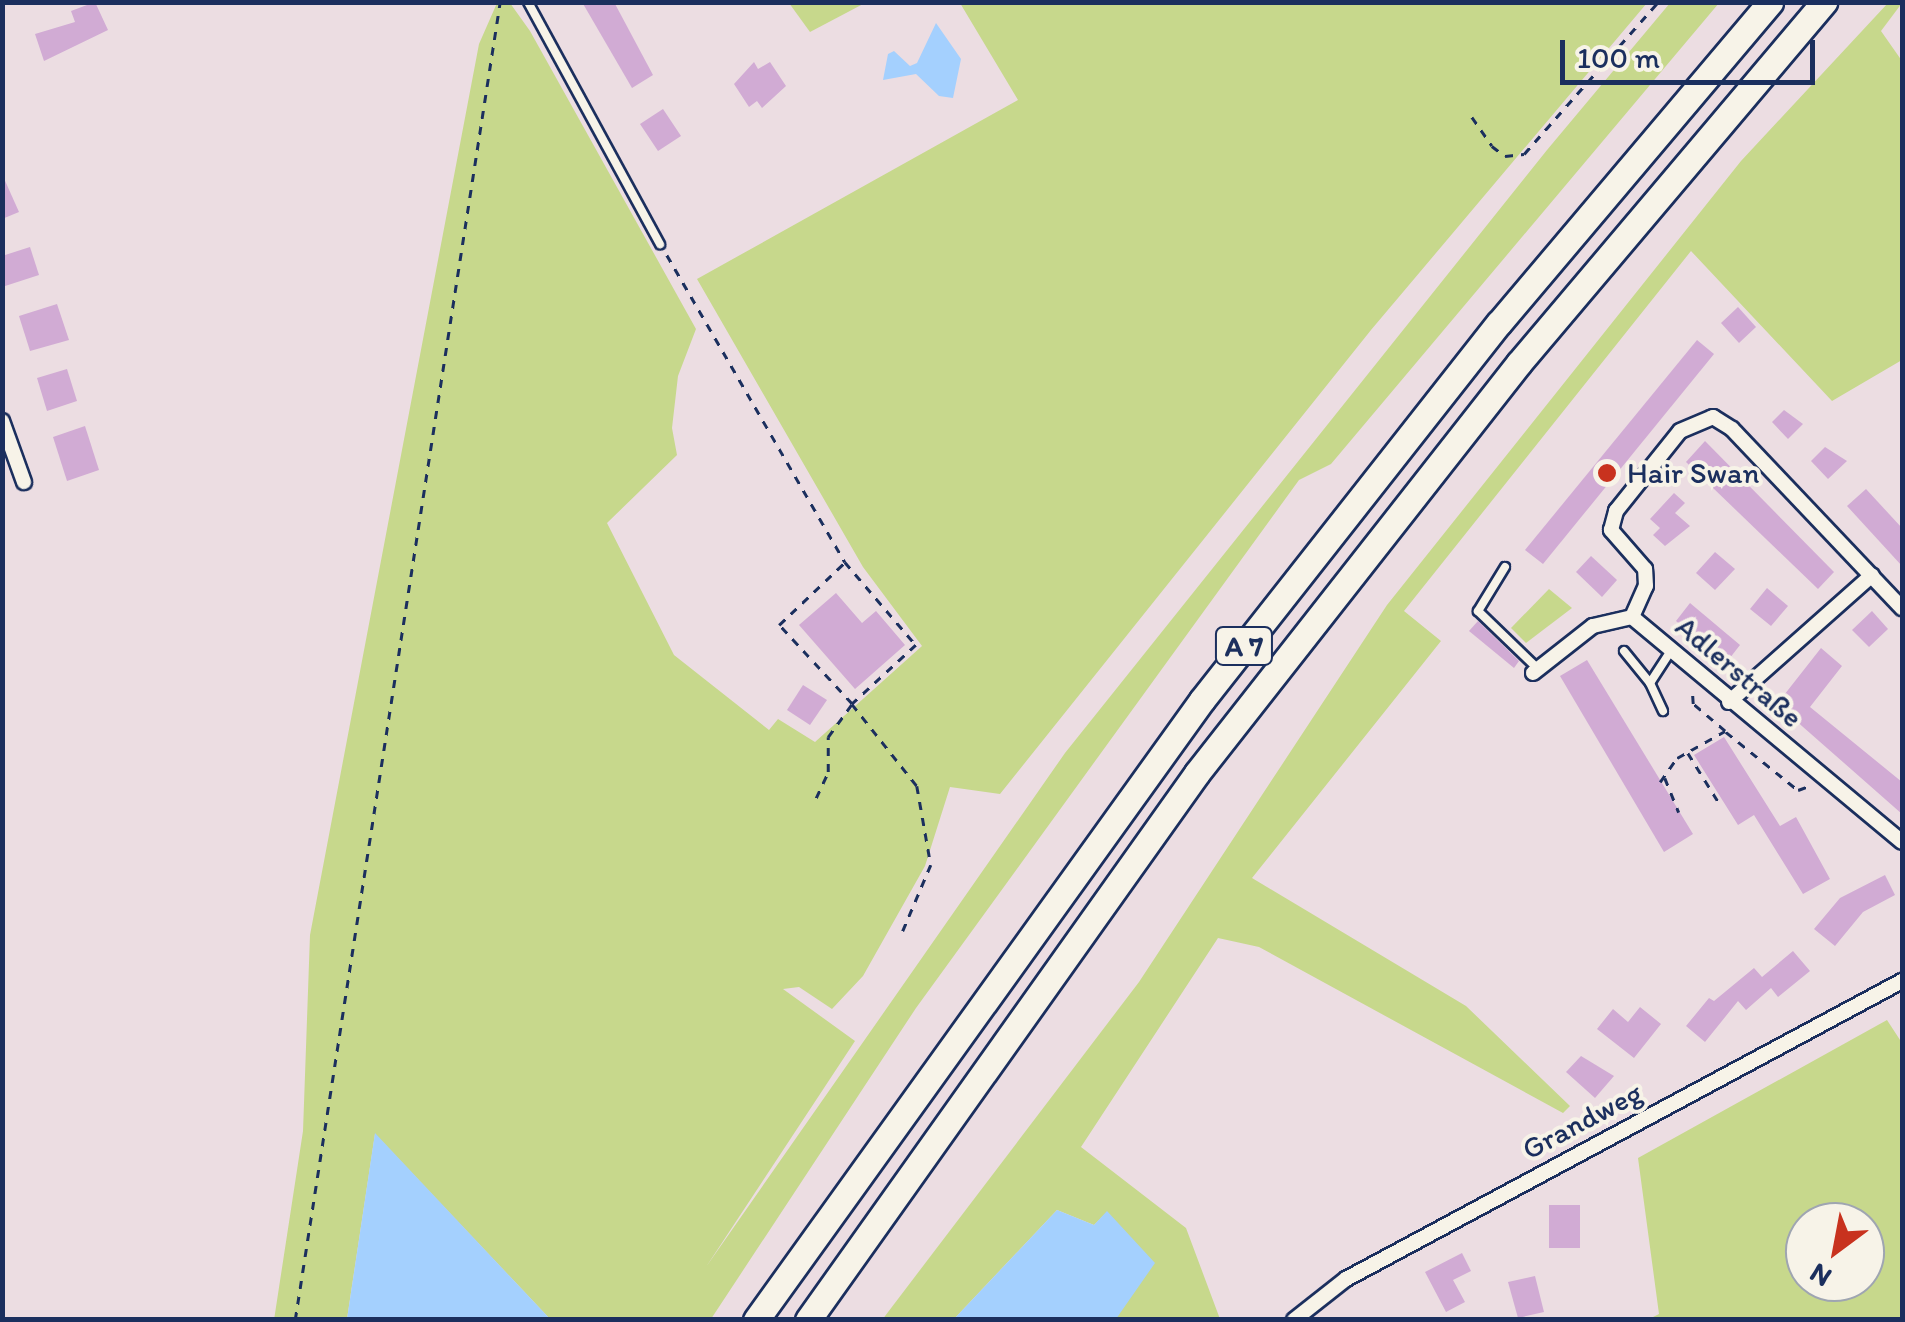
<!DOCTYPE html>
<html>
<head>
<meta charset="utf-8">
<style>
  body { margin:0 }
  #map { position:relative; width:1905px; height:1322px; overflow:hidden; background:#ecdde2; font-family:Itim,sans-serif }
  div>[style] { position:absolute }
  .green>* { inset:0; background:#c7d88c }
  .water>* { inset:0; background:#a4d0fe }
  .building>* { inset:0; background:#d1abd4 }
  .path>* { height:2.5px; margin-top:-1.25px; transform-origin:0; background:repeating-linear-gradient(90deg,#1b2f5e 0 8px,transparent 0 16px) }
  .roads { filter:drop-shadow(2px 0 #1b2f5e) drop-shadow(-2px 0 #1b2f5e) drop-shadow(0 2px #1b2f5e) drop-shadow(0 -2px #1b2f5e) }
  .service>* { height:8px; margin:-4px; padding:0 4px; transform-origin:4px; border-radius:4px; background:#f7f3e8 }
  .minor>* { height:14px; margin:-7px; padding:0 7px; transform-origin:7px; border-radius:7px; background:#f7f3e8 }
  .motorway>* { height:25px; margin:-12.5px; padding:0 12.5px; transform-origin:12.5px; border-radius:12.5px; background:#f7f3e8 }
  .dots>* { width:28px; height:28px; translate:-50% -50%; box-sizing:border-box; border:5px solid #f7f3e8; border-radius:50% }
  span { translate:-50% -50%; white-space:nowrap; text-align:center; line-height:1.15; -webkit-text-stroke:8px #f7f3e8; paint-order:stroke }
  .shield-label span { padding:2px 8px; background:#f7f3e8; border:2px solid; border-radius:8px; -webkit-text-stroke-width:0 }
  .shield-label { font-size:28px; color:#1b2f5e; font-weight:700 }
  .poi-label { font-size:30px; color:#1b2f5e }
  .left { translate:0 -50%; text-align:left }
  .street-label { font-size:30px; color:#1b2f5e }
  .frame { position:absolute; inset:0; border:5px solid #1b2f5e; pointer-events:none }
  .north { position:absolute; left:1785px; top:1202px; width:100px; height:100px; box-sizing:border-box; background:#f7f3e8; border:2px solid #9fa5b1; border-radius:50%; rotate:212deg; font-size:28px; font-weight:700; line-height:40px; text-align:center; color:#1b2f5e }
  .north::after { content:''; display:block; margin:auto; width:35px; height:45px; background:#c8321e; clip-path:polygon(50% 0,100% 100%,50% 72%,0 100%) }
  .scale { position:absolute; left:1560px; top:40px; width:255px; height:45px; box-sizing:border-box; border:5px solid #1b2f5e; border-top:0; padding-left:12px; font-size:30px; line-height:35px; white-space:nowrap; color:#1b2f5e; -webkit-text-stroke:8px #f7f3e8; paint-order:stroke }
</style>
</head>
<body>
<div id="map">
  <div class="green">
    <i style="clip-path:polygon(497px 3px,510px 3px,530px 31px,696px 329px,678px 376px,672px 428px,677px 455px,607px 523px,674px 655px,769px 730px,778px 719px,815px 742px,922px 646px,863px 567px,697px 279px,1018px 100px,960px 3px,1647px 3px,1371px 330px,1000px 794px,950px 787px,925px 866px,863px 976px,832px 1009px,799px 987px,783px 989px,855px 1041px,706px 1267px,1065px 753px,1547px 150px,1670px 3px,1719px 3px,1331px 464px,1299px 480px,916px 1008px,711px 1319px,550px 1319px,375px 1134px,347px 1319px,274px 1320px,303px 1131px,310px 935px,479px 44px)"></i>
    <i style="clip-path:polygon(789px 3px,865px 3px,810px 32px)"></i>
    <i style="clip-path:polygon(1888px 3px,1902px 3px,1881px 31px,1902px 61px,1902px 360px,1832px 401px,1691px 251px,1404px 611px,1441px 641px,1252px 878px,1466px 1006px,1570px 1106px,1563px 1113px,1259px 947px,1218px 938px,1081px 1147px,1186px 1228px,1220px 1319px,1116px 1319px,1107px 1212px,1094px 1225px,1057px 1210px,954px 1319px,882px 1320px,1139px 982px,1387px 605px,1741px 161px)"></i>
    <i style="clip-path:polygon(1549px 589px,1572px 608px,1526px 643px,1511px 628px)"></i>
    <i style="clip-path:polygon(evenodd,1887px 1020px,1902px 1043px,1902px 1319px,1649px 1319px,1659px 1314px,1638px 1158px,1887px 1020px,1805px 1222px,1865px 1222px,1865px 1282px,1805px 1282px,1805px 1222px)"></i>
  </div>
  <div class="water">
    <i style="clip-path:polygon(936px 23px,961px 59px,953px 98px,939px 96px,916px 74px,883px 80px,888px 54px,894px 51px,910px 66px,917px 63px)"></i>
    <i style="clip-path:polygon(375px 1133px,550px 1319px,347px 1319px)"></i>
    <i style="clip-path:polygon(1057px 1210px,1094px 1225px,1107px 1211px,1155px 1263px,1116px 1319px,954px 1319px)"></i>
  </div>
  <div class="building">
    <i style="clip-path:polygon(95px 2px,108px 30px,44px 61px,35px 34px,75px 22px,71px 11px)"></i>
    <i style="clip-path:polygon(582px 2px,614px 2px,653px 75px,632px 88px)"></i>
    <i style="clip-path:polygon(754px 62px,758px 69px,770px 62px,786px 86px,762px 108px,757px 101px,749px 107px,734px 84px)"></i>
    <i style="clip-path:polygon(663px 109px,681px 136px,658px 151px,640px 124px)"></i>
    <i style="clip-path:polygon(2px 174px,19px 212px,2px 219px)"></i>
    <i style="clip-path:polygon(30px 247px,39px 275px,2px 287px,2px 256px)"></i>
    <i style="clip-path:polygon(57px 304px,69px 340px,30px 351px,19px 316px)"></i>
    <i style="clip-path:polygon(1738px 307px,1756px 327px,1739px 343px,1721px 323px)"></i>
    <i style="clip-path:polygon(1697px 340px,1714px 354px,1543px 564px,1525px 550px)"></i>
    <i style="clip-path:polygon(67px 369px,77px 401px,47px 411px,37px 378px)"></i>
    <i style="clip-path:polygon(1784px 410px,1803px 424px,1788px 439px,1772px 422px)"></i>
    <i style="clip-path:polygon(85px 426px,99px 470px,67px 481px,53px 437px)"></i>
    <i style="clip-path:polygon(1705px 441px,1834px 572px,1818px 589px,1686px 462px)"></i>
    <i style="clip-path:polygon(1825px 447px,1847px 461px,1828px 479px,1811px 461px)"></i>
    <i style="clip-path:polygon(1866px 489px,1902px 528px,1902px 566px,1847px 506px)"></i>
    <i style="clip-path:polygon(1674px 493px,1685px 503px,1675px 513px,1690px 526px,1665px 546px,1653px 535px,1660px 528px,1650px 519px)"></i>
    <i style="clip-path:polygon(1715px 552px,1735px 569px,1715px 590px,1696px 573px)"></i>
    <i style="clip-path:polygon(1591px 556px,1617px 580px,1602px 597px,1576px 572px)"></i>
    <i style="clip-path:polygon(1767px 588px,1788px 606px,1771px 626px,1750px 609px)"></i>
    <i style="clip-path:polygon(836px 593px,862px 623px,876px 611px,905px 645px,855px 689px,799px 625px)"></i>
    <i style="clip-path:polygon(1690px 603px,1740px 645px,1726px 663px,1676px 621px)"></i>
    <i style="clip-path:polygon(1872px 611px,1888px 629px,1869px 647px,1852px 630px)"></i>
    <i style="clip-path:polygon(1478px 621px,1519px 661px,1514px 668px,1469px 631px)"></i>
    <i style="clip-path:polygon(1821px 648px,1842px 666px,1810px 707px,1902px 782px,1902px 814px,1777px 704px)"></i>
    <i style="clip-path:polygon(1587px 660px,1693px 834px,1664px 852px,1560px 676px)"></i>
    <i style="clip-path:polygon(803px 685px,827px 700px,810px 725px,787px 710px)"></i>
    <i style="clip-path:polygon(1724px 737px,1780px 826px,1796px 817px,1830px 879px,1803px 894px,1754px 815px,1738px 825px,1694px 755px)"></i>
    <i style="clip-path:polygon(1885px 875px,1895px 895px,1863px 912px,1835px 946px,1814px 929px,1840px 898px)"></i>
    <i style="clip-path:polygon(1793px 951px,1810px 971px,1778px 997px,1771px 988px,1746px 1010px,1738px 1001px,1705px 1042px,1686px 1026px,1709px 998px,1714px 1001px,1754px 968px,1762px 977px)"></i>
    <i style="clip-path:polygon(1640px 1007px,1661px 1024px,1634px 1058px,1597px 1029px,1613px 1009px,1628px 1022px)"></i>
    <i style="clip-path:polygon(1581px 1056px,1614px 1076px,1595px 1098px,1566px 1072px)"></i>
    <i style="clip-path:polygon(1549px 1205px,1580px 1205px,1580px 1248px,1549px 1248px)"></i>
    <i style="clip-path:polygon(1462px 1253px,1471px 1271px,1453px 1280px,1465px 1302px,1446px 1312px,1425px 1272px)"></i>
    <i style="clip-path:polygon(1535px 1276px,1544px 1312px,1518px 1318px,1508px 1282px)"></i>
  </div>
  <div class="path">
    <i style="left:1472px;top:117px;width:35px;rotate:55deg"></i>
    <i style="left:1492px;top:146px;width:16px;rotate:38deg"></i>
    <i style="left:1505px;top:156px;width:19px;rotate:-6deg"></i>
    <i style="left:1524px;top:154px;width:203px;rotate:-48.6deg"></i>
    <i style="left:667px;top:255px;width:355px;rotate:59.9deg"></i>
    <i style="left:845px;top:562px;width:109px;rotate:49.5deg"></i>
    <i style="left:916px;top:645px;width:87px;rotate:137.3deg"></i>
    <i style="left:852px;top:704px;width:105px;rotate:51.6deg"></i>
    <i style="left:917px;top:786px;width:80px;rotate:80deg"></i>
    <i style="left:931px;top:865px;width:72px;rotate:113deg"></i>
    <i style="left:1726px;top:732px;width:92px;rotate:38.9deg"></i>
    <i style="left:1798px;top:790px;width:15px;rotate:-20deg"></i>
    <i style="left:1688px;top:753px;width:62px;rotate:58.1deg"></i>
    <i style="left:1665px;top:778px;width:37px;rotate:68deg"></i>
    <i style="left:1660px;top:782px;width:29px;rotate:-55deg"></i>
    <i style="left:1677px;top:758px;width:55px;rotate:-29.4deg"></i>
    <i style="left:1725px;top:731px;width:42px;rotate:-139.8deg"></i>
    <i style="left:1693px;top:704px;width:15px;rotate:-94deg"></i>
    <i style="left:816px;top:798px;width:29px;rotate:-65deg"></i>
    <i style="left:828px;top:772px;width:35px;rotate:-90deg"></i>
    <i style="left:828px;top:737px;width:41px;rotate:-54deg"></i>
    <i style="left:852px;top:704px;width:108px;rotate:-132.7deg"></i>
    <i style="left:779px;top:625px;width:90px;rotate:-43.6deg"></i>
    <i style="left:295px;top:1320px;width:1334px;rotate:-81.16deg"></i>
  </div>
  <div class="roads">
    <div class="service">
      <i style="left:528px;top:2px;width:276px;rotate:61.4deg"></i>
      <i style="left:1505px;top:567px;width:52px;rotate:121.5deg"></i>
      <i style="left:1478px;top:611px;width:83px;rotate:44deg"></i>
      <i style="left:1624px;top:651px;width:41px;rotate:50.9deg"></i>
      <i style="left:1663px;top:711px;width:31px;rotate:-115deg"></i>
      <i style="left:1650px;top:683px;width:38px;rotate:-57deg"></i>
    </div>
    <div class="minor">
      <i style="left:2px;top:421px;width:65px;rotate:70.2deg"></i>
      <i style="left:1632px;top:617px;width:34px;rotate:-66deg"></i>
      <i style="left:1646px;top:586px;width:17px;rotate:-93deg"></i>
      <i style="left:1645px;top:569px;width:52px;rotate:-131.1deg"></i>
      <i style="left:1611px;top:530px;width:20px;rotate:-75deg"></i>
      <i style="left:1616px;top:511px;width:102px;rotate:-51.3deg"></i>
      <i style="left:1680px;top:431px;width:36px;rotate:-23deg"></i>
      <i style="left:1713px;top:417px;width:22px;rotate:32deg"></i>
      <i style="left:1732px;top:429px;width:247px;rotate:46.5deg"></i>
      <i style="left:1533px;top:673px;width:76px;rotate:-38.1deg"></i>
      <i style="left:1593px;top:626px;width:40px;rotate:-13deg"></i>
      <i style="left:1632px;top:617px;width:351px;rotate:39.8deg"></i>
      <i style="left:1729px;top:702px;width:191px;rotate:-41.6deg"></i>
      <i style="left:1294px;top:1320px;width:66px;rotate:-38.3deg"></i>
      <i style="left:1346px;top:1279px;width:631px;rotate:-28.19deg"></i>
    </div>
    <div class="motorway">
      <i style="left:756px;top:1320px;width:764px;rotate:-54.27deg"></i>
      <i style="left:1202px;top:700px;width:480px;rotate:-51.8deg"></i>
      <i style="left:1499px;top:323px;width:420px;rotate:-49.8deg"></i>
      <i style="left:808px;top:1320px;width:671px;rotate:-54.58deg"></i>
      <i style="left:1197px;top:773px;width:521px;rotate:-51.86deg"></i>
      <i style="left:1519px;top:363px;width:473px;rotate:-49.8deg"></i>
    </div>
  </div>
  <div class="dots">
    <i style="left:1607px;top:473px;background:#c8321e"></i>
  </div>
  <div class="shield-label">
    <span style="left:1244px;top:646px">A 7</span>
  </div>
  <div class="poi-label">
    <span class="left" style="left:1627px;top:473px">Hair Swan</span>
  </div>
  <div class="street-label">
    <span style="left:1739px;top:672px;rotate:40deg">Adlerstraße</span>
    <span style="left:1582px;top:1121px;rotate:-28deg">Grandweg</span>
  </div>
  <div class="frame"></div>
  <div class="north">N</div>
  <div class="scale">100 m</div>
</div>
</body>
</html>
